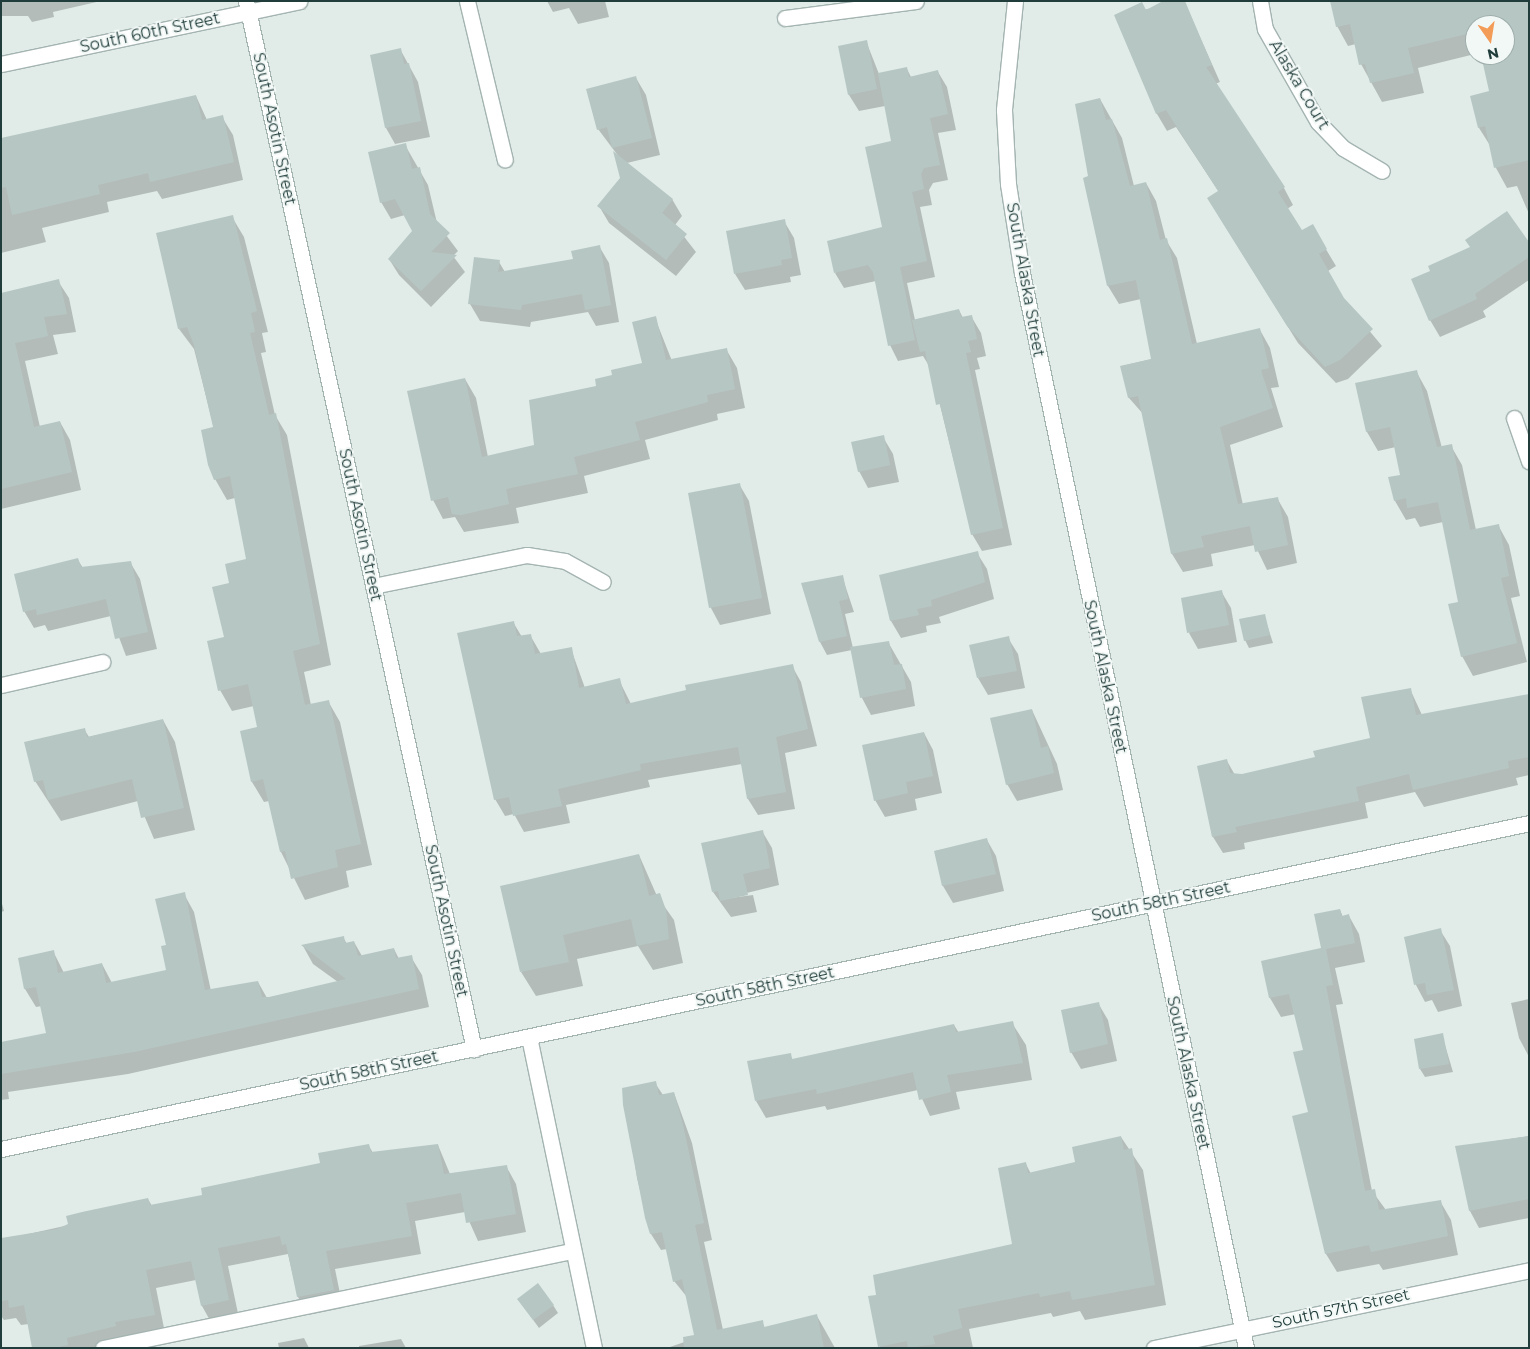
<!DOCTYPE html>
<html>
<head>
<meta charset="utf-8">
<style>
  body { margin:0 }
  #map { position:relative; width:1530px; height:1349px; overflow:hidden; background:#e1ece9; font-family:Montserrat,sans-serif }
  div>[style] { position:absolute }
  .shadow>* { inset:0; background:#0003 }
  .building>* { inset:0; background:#b6c7c3 }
  .roads { filter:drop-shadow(1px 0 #a4b4b1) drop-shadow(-1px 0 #a4b4b1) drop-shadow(0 1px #a4b4b1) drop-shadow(0 -1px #a4b4b1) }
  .lane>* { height:15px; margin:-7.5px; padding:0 7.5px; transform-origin:7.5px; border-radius:7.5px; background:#fff }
  .street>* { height:15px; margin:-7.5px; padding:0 7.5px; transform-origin:7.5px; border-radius:7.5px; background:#fff }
  .secondary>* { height:15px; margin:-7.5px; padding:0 7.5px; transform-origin:7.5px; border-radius:7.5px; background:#fff }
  span { translate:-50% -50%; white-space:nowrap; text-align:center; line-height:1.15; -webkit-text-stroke:4px #f2f8f6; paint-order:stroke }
  .street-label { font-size:16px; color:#213d3b }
  .frame { position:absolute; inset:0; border:2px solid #213d3b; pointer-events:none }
  .north { position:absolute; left:1465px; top:15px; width:50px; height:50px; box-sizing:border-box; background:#f2f8f6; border:1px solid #9eadab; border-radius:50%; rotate:167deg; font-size:14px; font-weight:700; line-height:20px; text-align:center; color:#213d3b }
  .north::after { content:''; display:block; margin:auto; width:18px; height:22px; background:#f39c58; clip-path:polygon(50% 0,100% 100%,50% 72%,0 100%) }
</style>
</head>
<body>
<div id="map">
  <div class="shadow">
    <i style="clip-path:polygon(1px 1px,101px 1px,53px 12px,54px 17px,32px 22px,28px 16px,1px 16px)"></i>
    <i style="clip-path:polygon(547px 1px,605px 1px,609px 17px,578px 24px,569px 8px,553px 12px)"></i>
    <i style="clip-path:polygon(1184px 1px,1220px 82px,1215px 84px,1284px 188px,1293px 205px,1287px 209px,1302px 232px,1312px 226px,1336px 266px,1328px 271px,1343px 299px,1382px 346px,1348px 379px,1336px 383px,1298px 343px,1218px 215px,1219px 192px,1176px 127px,1167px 131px,1157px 114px,1115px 16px)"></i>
    <i style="clip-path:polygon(1331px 1px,1529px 1px,1529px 214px,1517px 186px,1507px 188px,1496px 168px,1491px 147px,1479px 128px,1491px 92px,1482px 55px,1505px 55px,1505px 25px,1475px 25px,1475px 54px,1418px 68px,1424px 93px,1382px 102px,1361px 64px,1356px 44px,1348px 46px,1337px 26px)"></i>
    <i style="clip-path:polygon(866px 41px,879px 74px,907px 69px,911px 77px,938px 72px,947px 87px,956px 130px,938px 133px,948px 180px,933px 183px,929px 190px,932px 205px,920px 207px,935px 277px,907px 283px,915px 320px,959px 310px,963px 318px,971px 316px,981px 333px,986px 356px,977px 358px,980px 369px,975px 370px,1012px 545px,982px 551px,972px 534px,931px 369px,923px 356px,898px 361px,890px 345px,876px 281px,844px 288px,835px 273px,883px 228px,893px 142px,885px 106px,859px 111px,849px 95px)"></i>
    <i style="clip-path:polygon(400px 49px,418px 82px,430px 137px,395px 144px,386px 128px)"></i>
    <i style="clip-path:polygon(636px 78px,646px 95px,660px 155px,627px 163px,672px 199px,682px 216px,675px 225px,696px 252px,676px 276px,609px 223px,599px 206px,621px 178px,619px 157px,598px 129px)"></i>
    <i style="clip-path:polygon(196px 96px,207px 120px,222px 117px,233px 135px,243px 180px,162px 199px,157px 191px,107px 202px,109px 212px,42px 228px,46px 242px,1px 253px,1px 139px)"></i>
    <i style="clip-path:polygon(1100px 99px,1122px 138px,1134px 186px,1146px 183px,1156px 201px,1166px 240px,1177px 258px,1197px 344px,1260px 330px,1270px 348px,1279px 387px,1271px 388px,1283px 427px,1230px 445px,1243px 505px,1277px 498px,1288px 517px,1297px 563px,1267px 570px,1255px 545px,1211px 554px,1213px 566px,1183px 572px,1172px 554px,1144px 415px,1129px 398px,1122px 366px,1152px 359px,1141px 299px,1119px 304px,1108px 286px,1085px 178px,1090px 177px)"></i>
    <i style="clip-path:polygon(405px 145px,428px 185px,437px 223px,458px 251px,453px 256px,465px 272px,431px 307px,399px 275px,389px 259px,413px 231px,405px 215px,391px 219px,381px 202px)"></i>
    <i style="clip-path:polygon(232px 217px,244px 237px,268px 332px,262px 333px,266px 352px,261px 353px,275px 415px,287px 435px,331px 665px,304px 672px,311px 705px,328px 701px,340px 722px,372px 865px,346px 871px,349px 887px,305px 900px,281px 852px,269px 801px,264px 802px,252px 782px,259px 728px,254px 706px,232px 711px,220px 690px,231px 584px,248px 560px,235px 498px,227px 500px,215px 479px,214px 428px,194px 349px,179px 329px)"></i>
    <i style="clip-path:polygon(784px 221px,794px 238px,801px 275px,790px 277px,791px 282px,745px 290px,735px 274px)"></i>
    <i style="clip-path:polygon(1529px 244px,1529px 280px,1483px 311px,1486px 317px,1440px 337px,1430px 320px)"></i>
    <i style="clip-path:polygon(599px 246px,609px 263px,619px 322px,596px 326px,588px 312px,531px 322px,530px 327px,480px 321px,470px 304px,499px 262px,505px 272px,574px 260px)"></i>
    <i style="clip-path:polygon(58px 281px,69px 298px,76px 332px,53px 335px,58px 354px,25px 361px,40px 427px,60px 422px,70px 440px,81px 490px,1px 509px,1px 294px)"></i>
    <i style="clip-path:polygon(655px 318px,672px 361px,726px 349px,737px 368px,745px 408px,717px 414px,718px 420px,645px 440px,650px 459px,584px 476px,588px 493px,516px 508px,519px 523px,464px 532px,455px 517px,443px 519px,433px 500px,465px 379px,476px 398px,488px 457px,535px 446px,598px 387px,643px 364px)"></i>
    <i style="clip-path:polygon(1416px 371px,1427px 391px,1442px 448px,1451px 446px,1462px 465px,1476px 530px,1498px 525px,1509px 545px,1520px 596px,1511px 598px,1527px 662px,1473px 676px,1462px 656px,1459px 603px,1443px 522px,1420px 527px,1415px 518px,1406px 520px,1395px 501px,1402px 476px,1396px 447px,1378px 451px,1367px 432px,1357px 384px)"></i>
    <i style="clip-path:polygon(883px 437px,893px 454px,899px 482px,868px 488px,859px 471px)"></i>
    <i style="clip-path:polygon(739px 484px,749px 501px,771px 614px,720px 625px,711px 608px,689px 494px)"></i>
    <i style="clip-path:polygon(977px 553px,987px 569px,994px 599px,939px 617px,941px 623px,926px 626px,927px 632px,901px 638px,891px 621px,880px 576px)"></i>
    <i style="clip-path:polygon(78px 560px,83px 568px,130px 562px,140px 579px,157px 649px,126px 656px,111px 616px,48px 631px,45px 625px,34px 628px,24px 611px)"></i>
    <i style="clip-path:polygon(842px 576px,854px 612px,845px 614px,853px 648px,888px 642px,911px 682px,915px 706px,871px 715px,862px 698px,852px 650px,827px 655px,820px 642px,802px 584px)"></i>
    <i style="clip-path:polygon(1221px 591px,1231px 608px,1237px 642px,1198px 649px,1189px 633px)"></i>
    <i style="clip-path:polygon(1264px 615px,1273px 643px,1249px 648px,1245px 640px)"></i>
    <i style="clip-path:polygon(513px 622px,522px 637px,530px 635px,541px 654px,571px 649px,585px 688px,619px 680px,631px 704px,792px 666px,801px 682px,817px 746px,785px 753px,795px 809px,758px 815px,748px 799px,742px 764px,648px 780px,650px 787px,566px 805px,570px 823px,524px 832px,514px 814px,505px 816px,495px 799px)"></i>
    <i style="clip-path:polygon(1008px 638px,1018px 654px,1025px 688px,988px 695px,978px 678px)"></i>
    <i style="clip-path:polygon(1410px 689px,1422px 715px,1529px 695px,1529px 775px,1516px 778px,1518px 785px,1424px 807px,1415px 792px,1365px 803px,1368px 818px,1244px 843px,1245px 849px,1223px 853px,1213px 837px,1227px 761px,1235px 775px,1242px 775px,1316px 758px,1371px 739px)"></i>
    <i style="clip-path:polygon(1032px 710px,1057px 764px,1063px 790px,1017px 801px,1007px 784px)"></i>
    <i style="clip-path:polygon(163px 720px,175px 742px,195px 830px,154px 839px,138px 801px,61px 821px,35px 781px,84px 729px,89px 737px)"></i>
    <i style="clip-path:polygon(924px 733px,933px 750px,942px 793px,915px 799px,917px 810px,885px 817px,875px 800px)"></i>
    <i style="clip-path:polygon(762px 831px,772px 848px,779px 885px,722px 899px,753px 895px,757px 912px,731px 917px,713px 892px)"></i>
    <i style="clip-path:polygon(987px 840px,996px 856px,1004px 891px,953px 903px,943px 886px,935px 851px)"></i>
    <i style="clip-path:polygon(639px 855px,657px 896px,674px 920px,683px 963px,653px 970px,638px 946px,577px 959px,583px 986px,536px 996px,521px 972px)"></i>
    <i style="clip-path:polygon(184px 894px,194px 912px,211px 991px,258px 982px,267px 998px,338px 982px,313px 964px,303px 946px,343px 937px,347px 944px,354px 942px,362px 956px,394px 949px,399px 959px,411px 957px,422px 975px,429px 1007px,128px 1074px,8px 1092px,9px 1099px,1px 1100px,1px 1043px,48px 1034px,42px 1006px,36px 1007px,25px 989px,19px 959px,53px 951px,64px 973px,102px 964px,112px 983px,167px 971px,167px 946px)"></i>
    <i style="clip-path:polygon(1px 900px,4px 911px,1px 912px)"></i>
    <i style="clip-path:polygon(1340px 910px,1343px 917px,1349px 916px,1359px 934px,1365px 962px,1335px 968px,1343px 1004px,1336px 1005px,1372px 1191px,1386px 1210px,1440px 1201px,1451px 1220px,1458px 1255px,1383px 1270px,1379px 1264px,1337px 1272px,1326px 1254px,1305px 1051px,1296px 1014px,1281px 1017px,1270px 998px,1262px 962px,1322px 949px)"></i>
    <i style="clip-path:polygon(1440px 930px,1450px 946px,1462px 1006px,1438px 1012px,1432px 1000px,1425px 1002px,1416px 985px,1406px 938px)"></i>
    <i style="clip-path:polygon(1529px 999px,1529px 1055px,1528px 1055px,1519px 1038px,1511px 1003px)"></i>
    <i style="clip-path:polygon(1098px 1003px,1108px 1020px,1117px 1061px,1081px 1069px,1071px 1052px)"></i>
    <i style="clip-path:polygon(1012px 1023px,1026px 1045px,1032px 1080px,956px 1092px,960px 1109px,930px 1116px,918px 1090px,827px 1110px,825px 1106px,766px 1118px,756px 1101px,790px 1055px,793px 1060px,954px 1025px,959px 1033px)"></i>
    <i style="clip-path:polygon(1442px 1035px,1453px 1072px,1425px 1077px,1420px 1069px)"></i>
    <i style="clip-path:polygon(655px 1083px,663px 1095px,674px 1093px,692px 1143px,712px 1240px,704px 1242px,723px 1330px,762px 1322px,765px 1328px,817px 1316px,835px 1348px,667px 1348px,696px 1338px,687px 1297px,674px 1281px,667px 1249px,661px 1250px,651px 1234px,637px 1178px,624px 1089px)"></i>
    <i style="clip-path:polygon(1529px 1136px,1529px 1218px,1479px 1228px,1470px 1211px,1456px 1147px)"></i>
    <i style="clip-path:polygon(1121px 1137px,1143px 1170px,1166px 1305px,1085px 1320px,1080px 1311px,1053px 1317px,1051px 1313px,969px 1329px,973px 1348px,880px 1348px,878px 1296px,1013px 1244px,1026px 1164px,1031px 1174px,1077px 1163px)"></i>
    <i style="clip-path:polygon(438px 1145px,450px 1174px,506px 1166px,516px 1184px,526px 1232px,478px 1241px,465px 1212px,415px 1221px,421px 1254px,335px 1269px,343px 1308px,308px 1315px,298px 1297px,288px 1254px,228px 1266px,239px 1318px,212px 1324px,202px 1306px,196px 1280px,156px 1288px,165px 1333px,144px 1336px,146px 1348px,33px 1348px,29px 1324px,21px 1325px,16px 1318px,4px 1320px,1px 1316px,1px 1240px,69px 1225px,148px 1199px,152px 1206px,203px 1196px,321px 1164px,369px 1146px,373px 1153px)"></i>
    <i style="clip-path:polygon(518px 1299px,553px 1305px,558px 1313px,539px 1328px)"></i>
    <i style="clip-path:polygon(304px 1338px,309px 1348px,279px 1348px,278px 1343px)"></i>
    <i style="clip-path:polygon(401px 1339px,406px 1348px,359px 1348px,359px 1346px)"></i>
  </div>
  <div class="building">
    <i style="clip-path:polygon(1163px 1px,1185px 1px,1212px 65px,1206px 67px,1285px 187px,1278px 192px,1302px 230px,1313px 224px,1327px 249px,1319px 254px,1344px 298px,1373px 329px,1340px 360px,1325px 367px,1287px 326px,1207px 198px,1218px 191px,1166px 110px,1156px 114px,1114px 15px,1142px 2px,1146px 10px)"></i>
    <i style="clip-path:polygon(1330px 1px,1529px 1px,1529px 160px,1494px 168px,1485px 126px,1478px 128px,1470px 96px,1489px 91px,1481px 55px,1505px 55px,1505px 25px,1475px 25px,1475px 32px,1408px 48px,1414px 73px,1370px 83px,1365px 64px,1359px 65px,1350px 24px,1336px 27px)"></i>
    <i style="clip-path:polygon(867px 40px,877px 89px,848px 95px,838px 46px)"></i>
    <i style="clip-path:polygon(401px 48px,404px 64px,409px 63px,421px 121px,385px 128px,370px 55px)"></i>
    <i style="clip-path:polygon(907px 67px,909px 77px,938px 70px,948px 114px,930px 118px,940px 165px,924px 168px,921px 174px,924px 189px,912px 192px,927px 261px,900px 267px,915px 340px,888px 346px,873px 272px,868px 265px,834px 273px,827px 241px,882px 227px,865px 147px,891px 141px,878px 73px)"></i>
    <i style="clip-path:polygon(636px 76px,652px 138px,612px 148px,607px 127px,597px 130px,586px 89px)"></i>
    <i style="clip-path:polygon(196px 95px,202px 120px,223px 115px,234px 162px,150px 182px,148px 173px,98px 185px,100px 194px,12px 215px,6px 187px,1px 188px,1px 138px)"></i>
    <i style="clip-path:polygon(1100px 98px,1106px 120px,1112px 119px,1130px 186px,1146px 182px,1160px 240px,1167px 238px,1192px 344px,1260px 328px,1269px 368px,1261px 370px,1273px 408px,1220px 427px,1238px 504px,1278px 497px,1288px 545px,1255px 552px,1250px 526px,1201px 536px,1204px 547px,1171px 554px,1138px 396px,1128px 398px,1120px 366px,1151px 359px,1136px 280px,1107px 286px,1083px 178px,1088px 176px,1075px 104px)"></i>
    <i style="clip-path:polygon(406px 143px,412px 169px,420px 167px,430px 214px,450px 233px,431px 252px,457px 255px,421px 291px,388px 259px,412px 231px,395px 199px,380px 203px,368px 152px)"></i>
    <i style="clip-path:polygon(613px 151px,673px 199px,662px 213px,687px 234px,666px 260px,597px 206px,620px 178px)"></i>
    <i style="clip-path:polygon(1507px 211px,1529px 242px,1529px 257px,1475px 294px,1477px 299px,1429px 321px,1411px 279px,1430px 271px,1428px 266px,1470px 247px,1465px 240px)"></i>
    <i style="clip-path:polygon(233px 215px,257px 311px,251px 313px,255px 332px,250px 333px,269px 415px,276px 413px,320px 644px,293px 651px,305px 705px,329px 700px,361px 844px,335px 850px,338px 867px,291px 879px,285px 851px,280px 852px,263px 779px,251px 782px,240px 731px,257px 727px,248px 684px,218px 691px,207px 641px,224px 637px,212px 587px,229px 583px,225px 564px,246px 559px,230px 476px,214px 480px,208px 465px,201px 430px,213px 427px,194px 345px,187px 327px,178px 329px,156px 233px)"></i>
    <i style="clip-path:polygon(785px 219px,792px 258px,781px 260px,782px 265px,734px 274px,726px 231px)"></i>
    <i style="clip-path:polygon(600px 245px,611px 305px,585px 310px,582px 294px,522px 305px,521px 310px,468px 304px,474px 257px,500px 260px,498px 272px,573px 259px,571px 251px)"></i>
    <i style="clip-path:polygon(59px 279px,67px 314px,44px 317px,48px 336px,15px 343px,34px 427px,60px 421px,72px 472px,1px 489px,1px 293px)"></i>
    <i style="clip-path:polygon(959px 309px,961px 317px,972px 315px,977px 339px,968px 341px,971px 352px,966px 353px,1003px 528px,971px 535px,940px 404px,936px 405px,925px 351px,920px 352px,912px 320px)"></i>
    <i style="clip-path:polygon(656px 316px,666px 360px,727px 348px,735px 389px,707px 395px,708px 402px,635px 422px,640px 440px,574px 457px,578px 474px,506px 489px,509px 504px,461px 515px,452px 514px,448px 497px,431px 501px,407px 391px,465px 378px,482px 457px,534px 445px,529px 400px,596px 386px,595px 379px,612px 375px,611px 370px,642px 363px,632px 322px)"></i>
    <i style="clip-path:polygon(1417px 370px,1437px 447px,1452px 444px,1470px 530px,1499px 524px,1509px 576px,1501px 578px,1517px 643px,1461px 657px,1448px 604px,1458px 602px,1438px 502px,1407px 508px,1406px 498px,1394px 501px,1388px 477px,1400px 475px,1390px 427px,1366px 432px,1355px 383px)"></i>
    <i style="clip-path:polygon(884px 435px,890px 465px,858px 472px,851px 442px)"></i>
    <i style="clip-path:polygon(740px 483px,762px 598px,709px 608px,688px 493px)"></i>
    <i style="clip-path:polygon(978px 551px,985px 582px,931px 600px,932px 606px,917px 609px,919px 615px,890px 621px,879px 575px)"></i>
    <i style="clip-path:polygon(78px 558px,81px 567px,131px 561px,148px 632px,115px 639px,106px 599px,37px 615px,36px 609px,23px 612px,14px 574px)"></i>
    <i style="clip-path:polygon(843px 575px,848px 599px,839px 601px,847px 636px,819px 642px,801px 583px)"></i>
    <i style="clip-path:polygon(1222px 590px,1229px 625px,1187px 633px,1181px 598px)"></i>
    <i style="clip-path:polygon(1265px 614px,1270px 635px,1244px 641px,1239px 619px)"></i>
    <i style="clip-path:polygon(514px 621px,517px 636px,531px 634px,535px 654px,572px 647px,579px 688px,620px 678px,626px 704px,686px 690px,685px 685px,793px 664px,808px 729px,776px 737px,786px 792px,747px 799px,738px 747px,640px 764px,641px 770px,558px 789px,562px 806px,513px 816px,509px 797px,494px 800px,457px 633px)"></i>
    <i style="clip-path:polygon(1009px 636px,1017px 671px,977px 678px,969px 645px)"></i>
    <i style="clip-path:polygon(889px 641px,894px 665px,902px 664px,906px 689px,860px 698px,850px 647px)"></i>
    <i style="clip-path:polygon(1411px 688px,1416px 715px,1529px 694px,1529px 757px,1508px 761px,1509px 768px,1413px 790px,1409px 774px,1356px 787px,1359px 801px,1235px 827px,1237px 832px,1212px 837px,1197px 766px,1227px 759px,1230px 773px,1242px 774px,1315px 757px,1313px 751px,1370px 738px,1361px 697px)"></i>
    <i style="clip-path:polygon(1032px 709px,1041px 748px,1048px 746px,1054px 773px,1006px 785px,990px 718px)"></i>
    <i style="clip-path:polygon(163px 719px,184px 808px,141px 818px,132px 779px,48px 800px,43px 780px,34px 782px,24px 742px,85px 728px,87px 737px)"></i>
    <i style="clip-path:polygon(924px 732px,933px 776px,906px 782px,908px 793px,874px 801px,862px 745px)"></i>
    <i style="clip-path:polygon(763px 830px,770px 868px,743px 874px,748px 895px,720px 901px,718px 891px,712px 892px,701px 843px)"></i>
    <i style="clip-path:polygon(987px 838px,996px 874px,942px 886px,934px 851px)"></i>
    <i style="clip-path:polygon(639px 854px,649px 896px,660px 893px,666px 910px,669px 939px,637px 946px,631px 919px,610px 924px,563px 935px,569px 962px,520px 972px,500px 886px)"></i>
    <i style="clip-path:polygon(185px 892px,205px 990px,258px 981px,262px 997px,269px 997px,346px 979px,301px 945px,344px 936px,345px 943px,354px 941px,358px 956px,394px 948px,396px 958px,412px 955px,419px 989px,134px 1052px,1px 1074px,1px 1042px,46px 1033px,36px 987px,24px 989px,18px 958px,54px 950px,58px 973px,102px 963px,106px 983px,166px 970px,161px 946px,166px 945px,155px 899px)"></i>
    <i style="clip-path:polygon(1340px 909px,1342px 916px,1349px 914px,1355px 943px,1326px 949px,1333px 985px,1326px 986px,1365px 1191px,1375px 1189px,1379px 1210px,1441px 1200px,1448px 1236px,1371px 1252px,1369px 1245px,1325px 1254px,1292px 1116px,1308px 1112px,1293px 1052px,1303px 1050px,1289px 994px,1269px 998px,1261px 961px,1321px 948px,1314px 914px)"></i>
    <i style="clip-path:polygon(1441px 928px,1454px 990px,1427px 995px,1425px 983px,1414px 985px,1404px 937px)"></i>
    <i style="clip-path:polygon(1099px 1002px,1108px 1044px,1070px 1053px,1061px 1010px)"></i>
    <i style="clip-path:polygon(1013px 1021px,1023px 1063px,947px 1075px,951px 1092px,919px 1100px,913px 1072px,817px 1094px,816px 1089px,755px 1101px,747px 1061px,791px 1053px,792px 1059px,954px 1024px,956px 1032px)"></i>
    <i style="clip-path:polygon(1443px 1033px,1449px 1064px,1419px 1069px,1414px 1039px)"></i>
    <i style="clip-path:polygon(656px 1081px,659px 1095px,674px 1092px,683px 1125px,704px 1223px,695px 1225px,717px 1330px,763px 1320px,764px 1327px,817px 1314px,824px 1348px,684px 1348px,683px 1337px,694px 1335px,682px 1279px,673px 1282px,662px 1232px,650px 1234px,645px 1218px,623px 1105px,622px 1088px)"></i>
    <i style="clip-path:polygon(1121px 1136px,1124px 1150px,1132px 1148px,1155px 1285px,1072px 1300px,1070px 1291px,1040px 1297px,1039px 1293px,958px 1309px,962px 1328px,933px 1336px,935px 1344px,908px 1348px,907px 1341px,878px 1347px,868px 1296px,876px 1295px,873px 1275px,1012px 1244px,998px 1168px,1026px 1162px,1028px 1173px,1075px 1162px,1072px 1147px)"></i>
    <i style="clip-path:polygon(1529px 1136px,1529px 1199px,1469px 1211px,1455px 1146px)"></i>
    <i style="clip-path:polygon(369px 1144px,371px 1152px,438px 1144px,444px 1174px,507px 1165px,516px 1214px,466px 1223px,461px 1193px,406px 1203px,412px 1236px,326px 1251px,334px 1290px,297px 1297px,286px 1244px,282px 1245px,280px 1236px,218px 1248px,229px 1300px,201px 1306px,191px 1261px,146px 1270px,155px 1315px,115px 1322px,116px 1326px,67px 1338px,68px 1345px,54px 1348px,32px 1348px,24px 1305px,9px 1308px,8px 1300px,1px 1301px,1px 1238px,57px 1229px,68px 1224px,66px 1216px,82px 1212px,148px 1198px,150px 1205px,202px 1195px,201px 1188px,320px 1163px,318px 1153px)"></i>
    <i style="clip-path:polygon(538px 1283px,554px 1305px,533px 1320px,517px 1299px)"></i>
  </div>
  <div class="roads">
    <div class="lane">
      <i style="left:1514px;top:418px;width:46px;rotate:70.8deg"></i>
      <i style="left:103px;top:1348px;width:480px;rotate:-11.7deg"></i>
    </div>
    <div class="street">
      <i style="left:246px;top:1px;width:1073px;rotate:77.73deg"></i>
      <i style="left:467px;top:1px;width:163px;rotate:76.6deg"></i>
      <i style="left:1260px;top:1px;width:28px;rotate:80deg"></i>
      <i style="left:1265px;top:29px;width:107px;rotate:60.3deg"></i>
      <i style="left:1318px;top:122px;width:36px;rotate:46deg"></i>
      <i style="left:1343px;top:148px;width:45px;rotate:30.5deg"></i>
      <i style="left:785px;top:18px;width:132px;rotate:-7.4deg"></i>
      <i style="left:1px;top:64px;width:305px;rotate:-11.9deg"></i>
      <i style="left:373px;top:586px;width:157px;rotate:-11.4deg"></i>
      <i style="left:527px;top:555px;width:38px;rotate:9deg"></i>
      <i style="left:565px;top:561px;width:43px;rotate:28.9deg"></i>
      <i style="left:1px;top:685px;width:104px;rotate:-12.8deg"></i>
      <i style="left:529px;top:1037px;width:318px;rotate:78.2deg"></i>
      <i style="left:1px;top:1149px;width:1562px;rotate:-12.04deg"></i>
      <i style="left:1154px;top:1348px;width:383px;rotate:-11.7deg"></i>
    </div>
    <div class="secondary">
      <i style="left:1015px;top:1px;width:110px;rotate:95.8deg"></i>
      <i style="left:1004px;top:110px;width:74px;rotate:86.9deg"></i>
      <i style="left:1008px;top:184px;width:90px;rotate:81.1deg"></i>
      <i style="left:1022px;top:273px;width:1098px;rotate:78.23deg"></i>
    </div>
  </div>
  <div class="street-label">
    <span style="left:150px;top:33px;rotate:-12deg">South 60th Street</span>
    <span style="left:1299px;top:85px;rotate:59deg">Alaska Court</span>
    <span style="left:274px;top:129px;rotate:78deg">South Asotin Street</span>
    <span style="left:1025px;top:280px;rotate:80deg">South Alaska Street</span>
    <span style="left:360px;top:525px;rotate:78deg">South Asotin Street</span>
    <span style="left:1105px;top:677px;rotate:78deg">South Alaska Street</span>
    <span style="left:1161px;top:902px;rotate:-12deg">South 58th Street</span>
    <span style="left:446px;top:921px;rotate:78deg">South Asotin Street</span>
    <span style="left:765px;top:987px;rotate:-12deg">South 58th Street</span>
    <span style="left:369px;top:1071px;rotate:-12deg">South 58th Street</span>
    <span style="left:1188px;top:1073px;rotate:78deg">South Alaska Street</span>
    <span style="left:1341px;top:1309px;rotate:-12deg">South 57th Street</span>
  </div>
  <div class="frame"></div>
  <div class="north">N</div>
</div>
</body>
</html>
